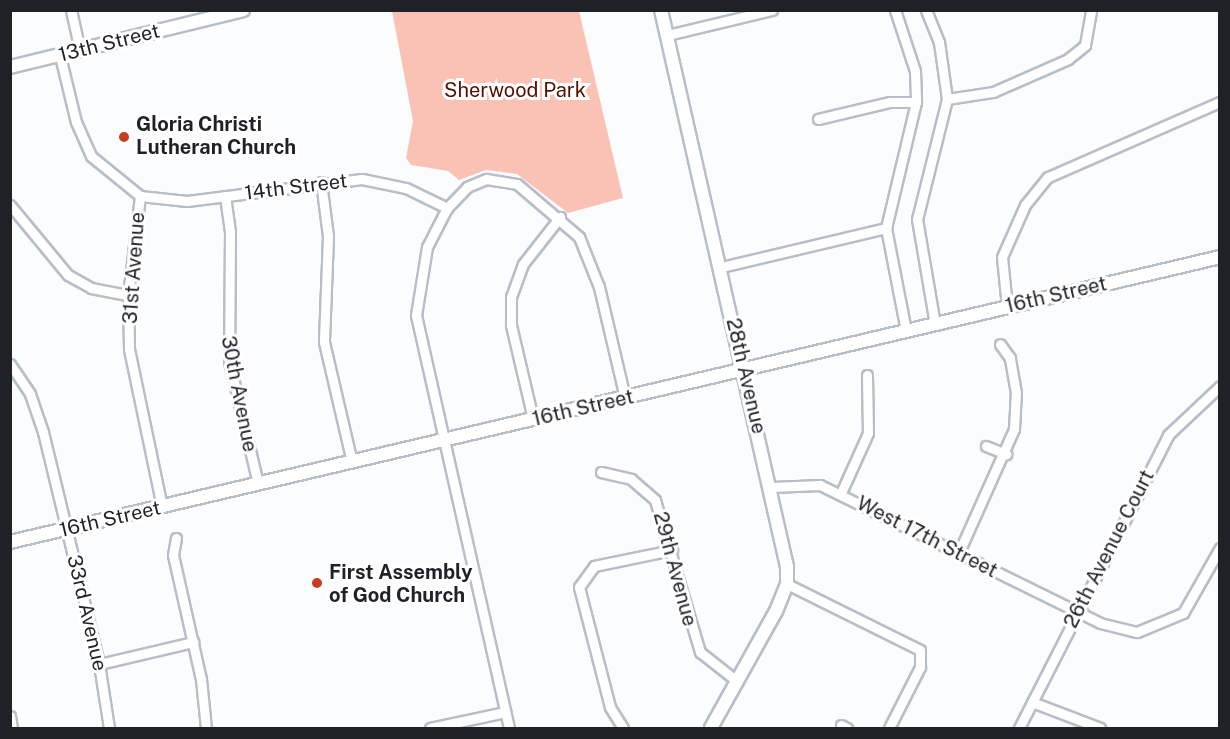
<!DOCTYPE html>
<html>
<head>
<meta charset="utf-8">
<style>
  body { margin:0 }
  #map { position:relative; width:1230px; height:739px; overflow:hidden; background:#fafcfe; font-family:"Public Sans",sans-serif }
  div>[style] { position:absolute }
  .green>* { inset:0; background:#f9c2b5 }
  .roads { filter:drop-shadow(2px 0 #b6bec8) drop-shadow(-2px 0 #b6bec8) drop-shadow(0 2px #b6bec8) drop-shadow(0 -2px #b6bec8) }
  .street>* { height:9px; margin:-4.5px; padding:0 4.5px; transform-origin:4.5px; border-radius:4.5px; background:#fff }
  .secondary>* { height:12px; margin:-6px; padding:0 6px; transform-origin:6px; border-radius:6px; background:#fff }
  .dots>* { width:16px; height:16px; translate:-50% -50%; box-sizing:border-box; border:3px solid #fff; border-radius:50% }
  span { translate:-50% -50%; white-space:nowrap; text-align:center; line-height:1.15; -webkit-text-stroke:6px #fff; paint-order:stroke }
  .street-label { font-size:20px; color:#1e2125 }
  .park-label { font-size:20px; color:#540e01 }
  .poi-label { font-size:20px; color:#1e2125; font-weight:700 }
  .left { translate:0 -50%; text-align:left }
  .frame { position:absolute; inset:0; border:12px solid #1e2125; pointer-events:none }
</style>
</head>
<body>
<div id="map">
  <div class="green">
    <i style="clip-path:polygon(392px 11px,579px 11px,623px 198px,568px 213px,517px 174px,486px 170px,459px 180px,448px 171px,411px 165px,406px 158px,413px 121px)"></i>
  </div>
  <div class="roads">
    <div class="street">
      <i style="left:71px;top:10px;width:42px;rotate:77.6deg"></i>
      <i style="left:895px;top:10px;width:64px;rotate:71.8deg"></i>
      <i style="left:915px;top:71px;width:31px;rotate:88deg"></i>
      <i style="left:916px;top:102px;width:130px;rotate:103.4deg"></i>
      <i style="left:886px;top:228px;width:105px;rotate:79deg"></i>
      <i style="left:926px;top:10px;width:35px;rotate:68deg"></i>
      <i style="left:939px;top:42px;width:58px;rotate:82deg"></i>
      <i style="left:947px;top:99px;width:124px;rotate:104deg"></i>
      <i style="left:917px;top:219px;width:107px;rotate:80.3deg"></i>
      <i style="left:667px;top:35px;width:108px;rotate:-13.4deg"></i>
      <i style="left:60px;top:56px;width:68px;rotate:76.4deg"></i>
      <i style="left:76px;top:122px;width:37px;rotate:66deg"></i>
      <i style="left:91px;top:156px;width:63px;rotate:39.2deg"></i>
      <i style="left:140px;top:196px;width:47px;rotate:6.1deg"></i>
      <i style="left:187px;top:201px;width:176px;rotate:-7.2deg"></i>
      <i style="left:362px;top:179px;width:45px;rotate:11.6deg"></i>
      <i style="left:406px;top:188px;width:46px;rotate:26deg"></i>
      <i style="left:947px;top:99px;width:47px;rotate:-8.7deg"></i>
      <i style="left:993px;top:92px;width:82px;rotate:-23.7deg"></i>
      <i style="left:1068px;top:59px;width:22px;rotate:-39deg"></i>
      <i style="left:1085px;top:45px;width:36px;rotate:-80deg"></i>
      <i style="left:818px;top:119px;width:74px;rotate:-13.3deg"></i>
      <i style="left:890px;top:102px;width:26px"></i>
      <i style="left:321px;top:182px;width:54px;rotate:82.6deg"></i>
      <i style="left:328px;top:236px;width:106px;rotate:92.2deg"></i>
      <i style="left:324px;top:342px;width:123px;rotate:76.9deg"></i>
      <i style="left:140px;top:196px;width:100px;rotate:96.9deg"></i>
      <i style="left:128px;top:295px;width:54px;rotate:88.9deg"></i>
      <i style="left:129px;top:349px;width:161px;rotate:78.2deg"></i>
      <i style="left:225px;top:196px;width:36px;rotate:82deg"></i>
      <i style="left:230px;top:232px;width:129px;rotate:90.4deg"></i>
      <i style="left:229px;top:361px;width:126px;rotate:76.7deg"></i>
      <i style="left:10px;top:205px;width:91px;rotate:50.4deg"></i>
      <i style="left:68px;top:275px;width:26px;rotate:29deg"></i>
      <i style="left:91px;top:288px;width:38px;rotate:11deg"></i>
      <i style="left:721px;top:267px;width:170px;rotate:-13.3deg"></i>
      <i style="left:1007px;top:307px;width:50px;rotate:-95.7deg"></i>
      <i style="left:1002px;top:257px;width:57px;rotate:-66.1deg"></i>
      <i style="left:1025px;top:205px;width:36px;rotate:-51deg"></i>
      <i style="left:1048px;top:177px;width:188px;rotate:-23.6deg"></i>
      <i style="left:10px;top:364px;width:36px;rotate:56deg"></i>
      <i style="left:30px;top:394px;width:40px;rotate:71.1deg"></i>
      <i style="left:43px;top:432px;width:239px;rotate:76.4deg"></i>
      <i style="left:99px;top:664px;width:65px;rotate:81.1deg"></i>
      <i style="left:533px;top:419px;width:97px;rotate:-103.2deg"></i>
      <i style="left:511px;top:325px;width:28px;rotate:-90deg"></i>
      <i style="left:511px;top:297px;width:35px;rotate:-70deg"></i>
      <i style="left:523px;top:264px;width:60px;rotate:-51.8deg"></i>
      <i style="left:986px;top:446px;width:22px;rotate:22deg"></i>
      <i style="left:601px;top:472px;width:31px;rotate:13deg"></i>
      <i style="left:631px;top:479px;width:32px;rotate:41deg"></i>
      <i style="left:655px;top:500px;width:159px;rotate:73.5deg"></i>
      <i style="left:700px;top:652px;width:48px;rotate:38.3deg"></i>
      <i style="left:772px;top:487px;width:48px;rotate:-2.4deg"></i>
      <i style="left:820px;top:485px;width:312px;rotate:26.2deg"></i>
      <i style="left:1100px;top:623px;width:38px;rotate:14deg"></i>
      <i style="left:1137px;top:632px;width:50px;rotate:-22.4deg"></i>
      <i style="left:1183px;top:613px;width:75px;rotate:-60.4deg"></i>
      <i style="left:841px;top:493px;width:66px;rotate:-65.8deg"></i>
      <i style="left:868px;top:433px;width:58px;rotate:-91deg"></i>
      <i style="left:176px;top:538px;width:17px;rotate:100deg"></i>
      <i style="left:173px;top:555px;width:127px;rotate:77.3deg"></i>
      <i style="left:201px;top:679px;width:49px;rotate:84.2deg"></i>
      <i style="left:959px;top:552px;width:135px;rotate:-65.9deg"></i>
      <i style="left:1014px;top:429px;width:36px;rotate:-87deg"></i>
      <i style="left:1016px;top:393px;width:36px;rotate:-100deg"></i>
      <i style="left:1010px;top:358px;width:17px;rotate:-126deg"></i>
      <i style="left:787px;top:584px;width:148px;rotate:26.4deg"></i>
      <i style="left:920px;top:650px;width:17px;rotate:90deg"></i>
      <i style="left:920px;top:667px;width:68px;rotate:116.9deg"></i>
      <i style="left:99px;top:664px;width:97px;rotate:-13.2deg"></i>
      <i style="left:1032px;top:702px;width:73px;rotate:20.9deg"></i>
      <i style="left:10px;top:716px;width:12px;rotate:81deg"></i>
      <i style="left:841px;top:725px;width:7px;rotate:27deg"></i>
      <i style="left:430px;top:728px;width:77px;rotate:-12deg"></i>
      <i style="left:509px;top:728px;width:423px;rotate:-102.7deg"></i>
      <i style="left:416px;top:315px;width:69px;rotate:-80.8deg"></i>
      <i style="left:427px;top:247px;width:44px;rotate:-62.9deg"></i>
      <i style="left:447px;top:208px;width:29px;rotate:-46deg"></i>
      <i style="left:467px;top:187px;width:21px;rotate:-23deg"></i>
      <i style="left:486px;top:179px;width:31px;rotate:9deg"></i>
      <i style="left:517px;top:184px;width:82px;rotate:40.5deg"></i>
      <i style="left:579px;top:237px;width:54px;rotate:68.2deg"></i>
      <i style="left:599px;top:287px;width:114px;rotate:76.8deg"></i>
      <i style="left:623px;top:728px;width:25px;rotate:-122deg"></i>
      <i style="left:610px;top:707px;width:124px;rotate:-104.5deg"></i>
      <i style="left:579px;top:587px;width:26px;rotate:-54deg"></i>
      <i style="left:594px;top:566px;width:80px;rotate:-11.6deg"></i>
      <i style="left:1019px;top:728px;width:329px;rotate:-63deg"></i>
      <i style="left:1168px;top:435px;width:71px;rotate:-43.3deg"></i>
    </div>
    <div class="secondary">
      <i style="left:661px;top:10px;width:571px;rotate:77.25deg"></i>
      <i style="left:787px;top:567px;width:17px;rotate:90deg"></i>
      <i style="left:787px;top:584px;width:29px;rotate:112deg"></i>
      <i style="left:776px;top:611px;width:134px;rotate:119.1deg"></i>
      <i style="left:10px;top:67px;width:240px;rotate:-13.7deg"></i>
      <i style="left:10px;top:542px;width:1243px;rotate:-13.25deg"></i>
    </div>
  </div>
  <div class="dots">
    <i style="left:124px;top:137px;background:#c73d1e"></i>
    <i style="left:317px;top:583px;background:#c73d1e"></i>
  </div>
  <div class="street-label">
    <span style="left:109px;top:43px;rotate:-14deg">13th Street</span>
    <span style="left:296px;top:187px;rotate:-7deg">14th Street</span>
    <span style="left:134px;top:268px;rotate:-86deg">31st Avenue</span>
    <span style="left:1056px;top:295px;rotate:-13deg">16th Street</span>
    <span style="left:746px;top:376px;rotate:77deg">28th Avenue</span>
    <span style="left:239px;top:394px;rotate:79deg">30th Avenue</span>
    <span style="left:583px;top:408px;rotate:-13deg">16th Street</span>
    <span style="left:110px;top:519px;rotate:-13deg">16th Street</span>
    <span style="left:927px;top:537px;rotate:27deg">West 17th Street</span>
    <span style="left:1109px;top:549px;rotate:-63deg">26th Avenue Court</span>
    <span style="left:675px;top:569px;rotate:75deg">29th Avenue</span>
    <span style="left:87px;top:613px;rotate:77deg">33rd Avenue</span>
  </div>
  <div class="park-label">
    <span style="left:515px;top:90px">Sherwood Park</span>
  </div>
  <div class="poi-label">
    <span class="left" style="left:136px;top:136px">Gloria Christi<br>Lutheran Church</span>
    <span class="left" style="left:329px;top:584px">First Assembly<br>of God Church</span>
  </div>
  <div class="frame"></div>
</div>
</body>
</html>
